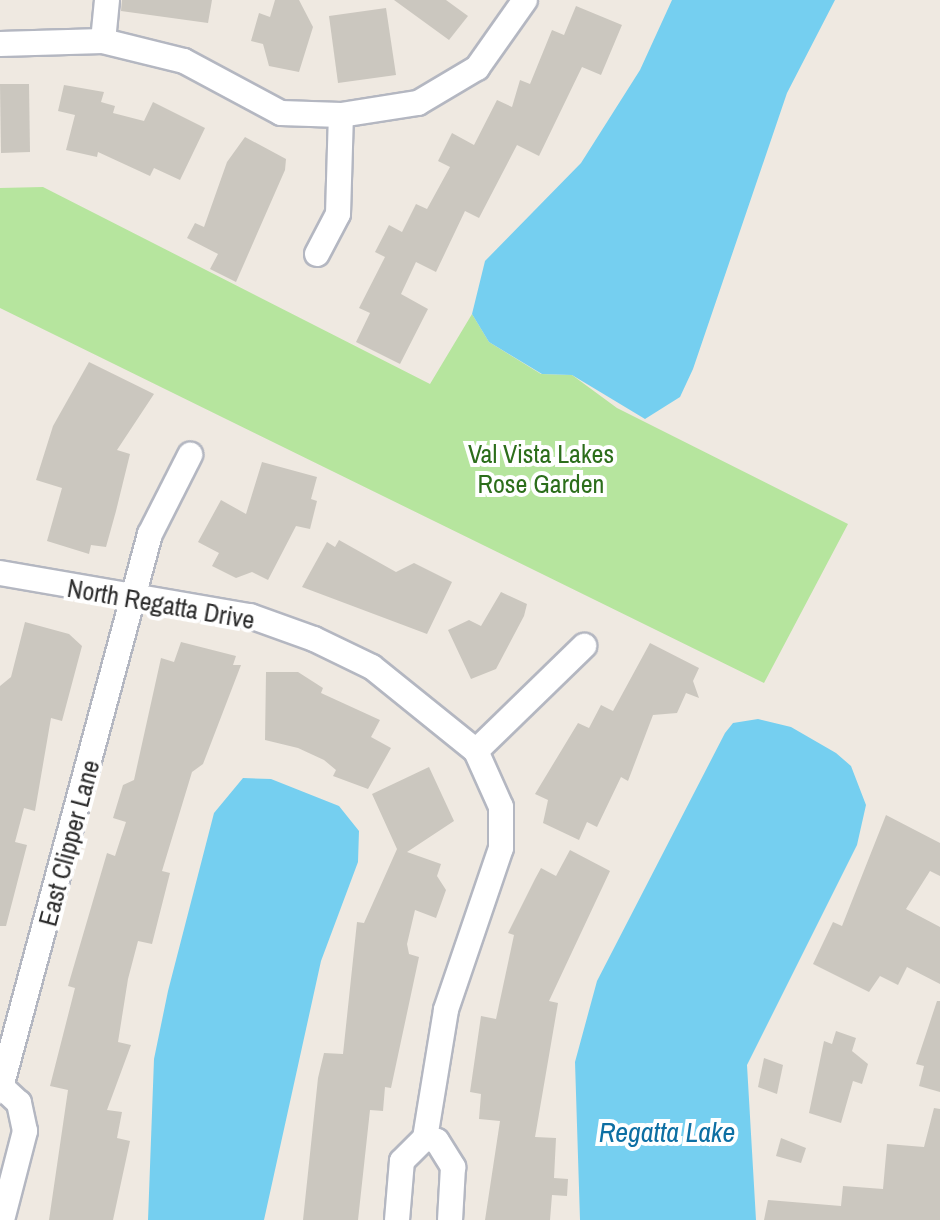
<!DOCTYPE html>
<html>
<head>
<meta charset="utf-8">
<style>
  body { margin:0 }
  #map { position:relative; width:940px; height:1220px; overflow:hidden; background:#efe9e1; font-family:"Archivo Narrow",sans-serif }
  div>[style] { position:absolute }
  .green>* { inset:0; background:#b6e59e }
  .water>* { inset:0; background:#75cff0 }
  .building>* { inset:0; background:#cbc7bf }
  .roads { filter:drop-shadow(2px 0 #b4b7c1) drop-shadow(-2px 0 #b4b7c1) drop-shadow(0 2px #b4b7c1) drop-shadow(0 -2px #b4b7c1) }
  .minor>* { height:24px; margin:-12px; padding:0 12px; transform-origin:12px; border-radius:12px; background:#fff }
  span { translate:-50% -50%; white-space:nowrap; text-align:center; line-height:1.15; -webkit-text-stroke:8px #fff; paint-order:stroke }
  .park-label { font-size:26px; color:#2c6e1b }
  .street-label { font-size:26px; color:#2e2e2e }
  .water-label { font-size:28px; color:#0d6fa3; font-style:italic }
</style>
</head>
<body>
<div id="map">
  <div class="green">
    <i style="clip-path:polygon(43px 187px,430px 384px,472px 314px,489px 342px,541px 374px,572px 375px,617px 408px,848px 524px,764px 683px,0 308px,0 188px)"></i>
  </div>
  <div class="water">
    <i style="clip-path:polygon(672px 0,835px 0,787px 93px,693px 369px,680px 397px,645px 419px,572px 375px,542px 374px,489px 342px,472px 314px,485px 261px,581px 163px,640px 70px)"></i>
    <i style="clip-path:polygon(758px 719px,791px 727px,836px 753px,851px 766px,866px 805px,857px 845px,747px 1065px,756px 1220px,580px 1220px,575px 1062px,597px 981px,725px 733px,733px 723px)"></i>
    <i style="clip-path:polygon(243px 778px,271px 779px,339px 806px,359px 831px,358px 862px,321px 961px,264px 1220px,148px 1220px,154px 1059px,168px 991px,214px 813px)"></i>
  </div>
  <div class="building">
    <i style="clip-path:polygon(122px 0,212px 0,208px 23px,121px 11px)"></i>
    <i style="clip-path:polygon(275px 0,299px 0,313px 27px,299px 72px,269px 66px,263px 44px,251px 41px,259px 13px,270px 17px)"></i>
    <i style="clip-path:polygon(394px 0,446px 0,468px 16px,449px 40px)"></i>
    <i style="clip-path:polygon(576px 6px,622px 25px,601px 75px,582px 67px,539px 156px,517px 145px,479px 218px,465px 211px,436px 272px,416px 262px,401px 294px,428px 309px,400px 364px,356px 342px,370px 313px,359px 308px,385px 257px,375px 252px,389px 225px,402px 232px,416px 204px,427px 209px,450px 167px,438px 161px,452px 133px,474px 145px,497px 100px,512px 107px,520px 80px,530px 84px,552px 30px,564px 35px)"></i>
    <i style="clip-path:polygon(386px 8px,396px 75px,338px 83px,329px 16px)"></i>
    <i style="clip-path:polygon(0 84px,29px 84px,30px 152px,1px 153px)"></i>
    <i style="clip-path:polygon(64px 85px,104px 92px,101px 102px,115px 106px,113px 113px,144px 121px,153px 102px,205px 128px,180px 180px,154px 168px,150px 176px,98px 152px,97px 157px,66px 150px,75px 115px,58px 111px)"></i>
    <i style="clip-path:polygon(245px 137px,286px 159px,285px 170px,236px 282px,210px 269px,218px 254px,187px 238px,195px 223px,204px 227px,227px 162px)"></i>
    <i style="clip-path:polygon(89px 362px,154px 394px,117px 450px,130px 454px,116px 511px,106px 547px,91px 545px,89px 554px,47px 541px,62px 488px,36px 480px,53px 426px)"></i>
    <i style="clip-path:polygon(262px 462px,317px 477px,311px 499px,317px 501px,310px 529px,296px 526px,268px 580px,252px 572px,236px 578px,212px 566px,219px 553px,198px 542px,221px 500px,246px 514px)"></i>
    <i style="clip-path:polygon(339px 540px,396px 572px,414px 563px,452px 582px,427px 634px,302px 587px,327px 542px,335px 547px)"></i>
    <i style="clip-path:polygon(501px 592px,527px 604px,524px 616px,496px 669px,471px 679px,448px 630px,469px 620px,481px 626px)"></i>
    <i style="clip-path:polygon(25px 622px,69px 634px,82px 646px,62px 721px,51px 718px,35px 811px,24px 808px,15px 842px,27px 845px,6px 926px,0 926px,0 686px,11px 677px)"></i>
    <i style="clip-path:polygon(181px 642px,236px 656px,233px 665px,241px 665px,203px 764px,192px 772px,162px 871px,170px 873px,152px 944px,138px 941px,128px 979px,118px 1042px,131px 1045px,107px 1110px,122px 1112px,117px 1138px,130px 1141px,113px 1220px,49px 1220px,68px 1090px,50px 1086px,75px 988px,68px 986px,107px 853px,115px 856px,126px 822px,113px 818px,123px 785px,134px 780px,161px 658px,174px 662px)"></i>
    <i style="clip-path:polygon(650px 643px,699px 668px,693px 681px,699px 698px,686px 693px,677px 713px,653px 715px,628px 781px,621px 777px,597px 827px,587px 822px,579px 840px,543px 823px,548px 800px,535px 794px,578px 723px,589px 728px,601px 705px,613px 711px)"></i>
    <i style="clip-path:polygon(266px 672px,298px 672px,323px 688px,321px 693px,380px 720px,371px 737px,391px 748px,368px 789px,333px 776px,336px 770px,324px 760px,298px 748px,265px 740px)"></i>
    <i style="clip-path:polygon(429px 767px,454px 821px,407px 852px,441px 864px,437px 876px,446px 890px,436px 918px,415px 910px,407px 944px,409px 954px,419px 957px,391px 1088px,385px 1087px,383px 1111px,370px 1110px,358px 1220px,303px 1220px,318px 1078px,324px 1053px,343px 1054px,357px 922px,364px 923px,397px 849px,372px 794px)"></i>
    <i style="clip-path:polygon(886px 815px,940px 843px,940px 876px,930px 871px,906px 909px,940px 927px,940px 984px,907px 967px,898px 985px,880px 976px,869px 992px,813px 964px,833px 922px,842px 926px)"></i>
    <i style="clip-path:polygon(570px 850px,610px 871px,549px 1001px,558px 1003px,535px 1137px,556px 1138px,554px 1178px,568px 1179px,567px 1196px,552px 1195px,550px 1220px,485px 1220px,500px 1121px,479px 1119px,481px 1094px,470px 1092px,481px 1016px,496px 1019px,514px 935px,508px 933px,535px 879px,541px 868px,556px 876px)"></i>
    <i style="clip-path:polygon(937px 1001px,940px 1001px,940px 1092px,919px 1086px,924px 1066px,916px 1064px)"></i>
    <i style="clip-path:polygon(836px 1031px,856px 1038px,852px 1051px,868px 1064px,862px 1084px,853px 1081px,841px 1123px,809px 1113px,824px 1041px,832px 1044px)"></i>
    <i style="clip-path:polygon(764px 1058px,783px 1065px,777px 1094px,758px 1087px)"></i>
    <i style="clip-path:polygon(934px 1108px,940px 1109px,940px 1220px,764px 1220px,768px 1200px,841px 1206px,843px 1186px,883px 1189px,887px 1144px,924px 1147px)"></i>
    <i style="clip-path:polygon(781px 1138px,806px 1148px,801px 1163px,776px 1156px)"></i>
  </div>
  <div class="roads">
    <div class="minor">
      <i style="left:103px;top:41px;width:41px;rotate:-84.4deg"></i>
      <i style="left:0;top:44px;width:103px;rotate:-1.7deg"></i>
      <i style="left:103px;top:41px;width:83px;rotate:13.9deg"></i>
      <i style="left:184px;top:61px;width:110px;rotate:28.2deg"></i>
      <i style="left:281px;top:113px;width:60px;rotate:1.9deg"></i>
      <i style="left:341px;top:115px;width:78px;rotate:-8.9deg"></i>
      <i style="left:418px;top:103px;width:69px;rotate:-30.7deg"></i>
      <i style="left:477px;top:68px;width:83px;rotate:-54.8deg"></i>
      <i style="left:317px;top:254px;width:45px;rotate:-62.3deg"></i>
      <i style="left:338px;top:214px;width:99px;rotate:-88.3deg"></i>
      <i style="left:0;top:573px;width:254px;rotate:9.8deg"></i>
      <i style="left:250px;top:616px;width:68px;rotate:19.8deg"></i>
      <i style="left:314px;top:639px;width:64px;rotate:25.8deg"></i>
      <i style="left:372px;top:667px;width:134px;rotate:38.9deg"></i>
      <i style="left:476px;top:751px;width:61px;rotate:65.9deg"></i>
      <i style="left:501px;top:807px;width:41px;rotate:90deg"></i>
      <i style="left:501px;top:848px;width:171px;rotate:108.8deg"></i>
      <i style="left:446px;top:1010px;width:130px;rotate:99.3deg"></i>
      <i style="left:476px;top:751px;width:151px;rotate:-44.2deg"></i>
      <i style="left:0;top:1091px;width:577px;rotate:-74.93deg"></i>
      <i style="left:150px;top:534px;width:89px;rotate:-63.1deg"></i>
      <i style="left:2px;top:1220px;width:92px;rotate:-75.5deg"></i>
      <i style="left:25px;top:1131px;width:29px;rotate:-102deg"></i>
      <i style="left:19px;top:1103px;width:21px;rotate:-137deg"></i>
      <i style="left:397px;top:1220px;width:59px;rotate:-85.2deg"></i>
      <i style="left:402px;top:1161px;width:33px;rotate:-45deg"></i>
      <i style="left:425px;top:1138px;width:12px;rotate:14deg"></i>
      <i style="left:437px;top:1141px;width:31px;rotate:58deg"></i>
      <i style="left:453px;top:1167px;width:53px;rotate:93.2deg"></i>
    </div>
  </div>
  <div class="park-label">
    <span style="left:541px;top:469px">Val Vista Lakes<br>Rose Garden</span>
  </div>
  <div class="street-label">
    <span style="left:161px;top:604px;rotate:10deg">North Regatta Drive</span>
    <span style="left:69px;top:843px;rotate:-75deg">East Clipper Lane</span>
  </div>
  <div class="water-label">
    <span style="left:667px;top:1132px">Regatta Lake</span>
  </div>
</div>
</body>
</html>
